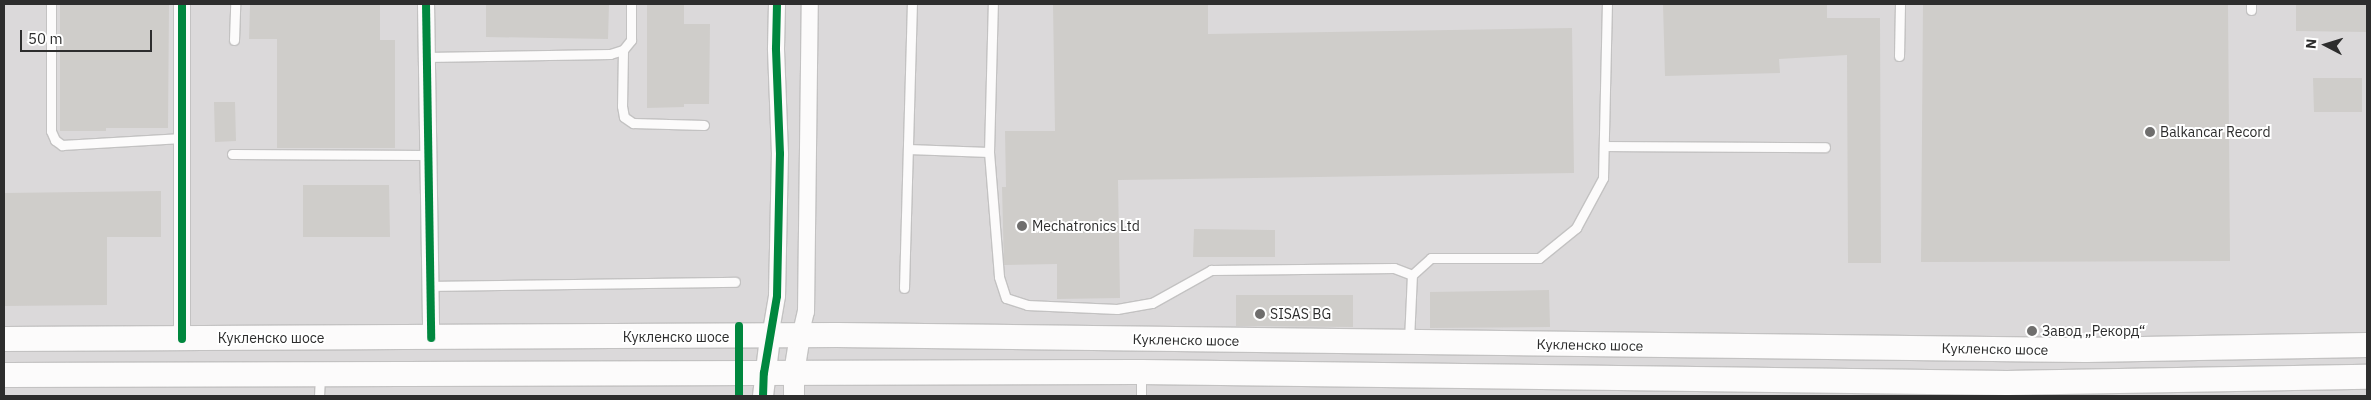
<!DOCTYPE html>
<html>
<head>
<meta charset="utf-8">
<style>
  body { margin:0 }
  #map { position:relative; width:2371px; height:400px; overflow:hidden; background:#eae7e4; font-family:"IBM Plex Sans",sans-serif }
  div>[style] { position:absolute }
  .industrial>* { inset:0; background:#dbd9da }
  .building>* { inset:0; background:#cfcdca }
  .roads { filter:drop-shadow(1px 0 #c3c2c2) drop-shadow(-1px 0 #c3c2c2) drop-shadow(0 1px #c3c2c2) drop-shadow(0 -1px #c3c2c2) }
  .service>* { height:9px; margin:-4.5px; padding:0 4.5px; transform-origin:4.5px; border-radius:4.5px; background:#fcfbfb }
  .minor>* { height:16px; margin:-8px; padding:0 8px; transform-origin:8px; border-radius:8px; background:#fcfbfb }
  .tertiary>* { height:20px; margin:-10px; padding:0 10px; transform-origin:10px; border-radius:10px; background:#fcfbfb }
  .secondary>* { height:24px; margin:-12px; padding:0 12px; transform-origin:12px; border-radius:12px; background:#fcfbfb }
  .cycleway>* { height:8px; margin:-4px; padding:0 4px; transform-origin:4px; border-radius:4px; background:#00873e }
  .dots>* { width:14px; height:14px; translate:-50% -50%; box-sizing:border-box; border:2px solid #fff; border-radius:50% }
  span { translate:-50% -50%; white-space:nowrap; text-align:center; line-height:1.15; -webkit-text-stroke:4px #fff; paint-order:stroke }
  .poi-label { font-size:14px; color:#2d2d2d }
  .left { translate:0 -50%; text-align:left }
  .street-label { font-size:14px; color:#2d2d2d }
  .frame { position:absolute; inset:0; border:5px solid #2d2d2d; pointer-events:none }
  .north { position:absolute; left:2301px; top:20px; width:50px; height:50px; -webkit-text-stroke:4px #fff; paint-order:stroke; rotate:275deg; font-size:14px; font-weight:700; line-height:20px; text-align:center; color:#2d2d2d }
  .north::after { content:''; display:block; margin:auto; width:18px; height:22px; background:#2d2d2d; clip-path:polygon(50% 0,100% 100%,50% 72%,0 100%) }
  .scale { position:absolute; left:20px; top:30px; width:132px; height:22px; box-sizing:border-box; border:2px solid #2d2d2d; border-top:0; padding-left:6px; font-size:15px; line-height:18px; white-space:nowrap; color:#2d2d2d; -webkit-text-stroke:4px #fff; paint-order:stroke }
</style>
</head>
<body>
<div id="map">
  <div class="industrial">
    <i style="clip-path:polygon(4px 4px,2367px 4px,2367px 396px,4px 396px)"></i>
  </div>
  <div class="building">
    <i style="clip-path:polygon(60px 4px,169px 4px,168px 128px,106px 128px,106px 131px,60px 131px)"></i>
    <i style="clip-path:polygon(380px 4px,380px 40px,395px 40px,395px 148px,277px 148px,277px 39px,249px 39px,250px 5px)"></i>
    <i style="clip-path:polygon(486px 4px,609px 4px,608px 39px,486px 37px)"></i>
    <i style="clip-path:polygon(647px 4px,684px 4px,684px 24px,710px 24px,709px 104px,684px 104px,684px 107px,647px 108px)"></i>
    <i style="clip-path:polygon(1053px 4px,1208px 4px,1208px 34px,1572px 28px,1574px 173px,1118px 180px,1120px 298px,1057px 299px,1057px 264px,1004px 265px,1002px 187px,1006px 187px,1005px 131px,1055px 131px)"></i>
    <i style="clip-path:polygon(1663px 4px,1827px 4px,1827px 18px,1880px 18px,1881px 263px,1848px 263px,1847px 55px,1779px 59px,1780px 73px,1665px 76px)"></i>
    <i style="clip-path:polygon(1923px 4px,2228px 4px,2230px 261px,1921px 262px)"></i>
    <i style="clip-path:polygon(2296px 4px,2367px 4px,2367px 32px,2296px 31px)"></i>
    <i style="clip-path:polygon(2313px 78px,2362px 78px,2362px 112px,2314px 112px)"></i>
    <i style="clip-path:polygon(214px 102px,235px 102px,236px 141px,215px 142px)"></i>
    <i style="clip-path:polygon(303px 185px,389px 185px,390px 237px,303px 237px)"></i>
    <i style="clip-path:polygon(161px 191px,161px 237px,107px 237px,107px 305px,4px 306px,4px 193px)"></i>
    <i style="clip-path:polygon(1194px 229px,1275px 230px,1275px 257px,1193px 257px)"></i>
    <i style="clip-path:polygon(1549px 290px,1550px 327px,1430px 328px,1430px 292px)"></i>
    <i style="clip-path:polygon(1236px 295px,1353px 295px,1353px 327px,1236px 326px)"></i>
  </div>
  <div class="roads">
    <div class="service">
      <i style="left:51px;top:4px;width:127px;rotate:90deg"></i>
      <i style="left:51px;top:131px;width:10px;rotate:66deg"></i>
      <i style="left:55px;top:140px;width:9px;rotate:36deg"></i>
      <i style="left:62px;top:145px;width:120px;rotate:-3.3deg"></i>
      <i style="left:2251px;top:4px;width:6px;rotate:90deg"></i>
      <i style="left:234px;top:40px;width:36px;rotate:-88deg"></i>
      <i style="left:623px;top:50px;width:56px;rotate:91deg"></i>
      <i style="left:622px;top:106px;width:11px;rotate:80deg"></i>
      <i style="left:624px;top:117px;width:11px;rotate:34deg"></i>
      <i style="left:633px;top:123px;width:71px;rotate:1.6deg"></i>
      <i style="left:1899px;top:56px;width:52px;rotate:-88.9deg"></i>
      <i style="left:426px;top:57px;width:184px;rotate:-0.9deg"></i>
      <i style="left:610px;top:54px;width:14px;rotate:-17deg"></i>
      <i style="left:623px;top:50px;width:13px;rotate:-51deg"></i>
      <i style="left:631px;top:40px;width:36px;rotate:-90deg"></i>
      <i style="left:1604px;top:146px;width:221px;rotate:0.3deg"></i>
      <i style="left:908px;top:149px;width:81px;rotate:2.1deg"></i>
      <i style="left:989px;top:152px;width:148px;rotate:-88.5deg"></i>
      <i style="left:989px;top:152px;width:125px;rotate:85.4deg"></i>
      <i style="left:999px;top:277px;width:22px;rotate:72deg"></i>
      <i style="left:1006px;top:298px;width:22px;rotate:18deg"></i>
      <i style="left:1027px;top:305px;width:90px;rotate:2.5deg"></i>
      <i style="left:1117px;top:309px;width:36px;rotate:-10deg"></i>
      <i style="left:1152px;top:303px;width:68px;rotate:-29.2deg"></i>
      <i style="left:1211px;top:270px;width:183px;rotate:-0.6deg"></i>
      <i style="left:1394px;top:268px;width:19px;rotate:21deg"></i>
      <i style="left:232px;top:154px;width:195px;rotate:0.3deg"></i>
      <i style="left:431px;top:286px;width:304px;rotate:-0.8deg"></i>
      <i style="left:904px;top:288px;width:284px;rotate:-88.4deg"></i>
      <i style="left:1409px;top:340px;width:65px;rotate:-87.4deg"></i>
      <i style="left:1412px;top:275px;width:25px;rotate:-42deg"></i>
      <i style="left:1431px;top:258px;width:108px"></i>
      <i style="left:1539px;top:258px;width:48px;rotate:-39deg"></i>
      <i style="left:1576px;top:228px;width:57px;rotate:-61.6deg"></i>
      <i style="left:1603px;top:178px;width:174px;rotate:-88.7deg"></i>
      <i style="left:319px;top:396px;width:22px;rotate:-87deg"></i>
      <i style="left:1141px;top:396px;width:24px;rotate:-90deg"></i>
    </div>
    <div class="minor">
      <i style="left:426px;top:4px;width:334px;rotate:89.1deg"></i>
      <i style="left:770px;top:337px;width:42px;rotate:-80.3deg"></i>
      <i style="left:777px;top:296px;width:142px;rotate:-88.8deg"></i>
      <i style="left:780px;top:154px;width:106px;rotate:-92.2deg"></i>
      <i style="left:776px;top:48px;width:44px;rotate:-88.7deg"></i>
      <i style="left:800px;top:337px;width:26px;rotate:-77deg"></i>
      <i style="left:806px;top:312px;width:308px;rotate:-89.3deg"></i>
      <i style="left:182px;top:339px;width:335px;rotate:-90deg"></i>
    </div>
    <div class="tertiary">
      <i style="left:763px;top:396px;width:59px;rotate:-83.2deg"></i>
      <i style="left:794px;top:396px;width:23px;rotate:-90deg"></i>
      <i style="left:794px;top:373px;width:36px;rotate:-81deg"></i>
    </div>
    <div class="secondary">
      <i style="left:4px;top:339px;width:833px;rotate:-0.28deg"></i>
      <i style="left:837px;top:335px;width:1249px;rotate:0.69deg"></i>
      <i style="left:2086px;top:350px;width:281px;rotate:-1deg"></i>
      <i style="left:4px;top:375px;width:1137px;rotate:-0.15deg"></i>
      <i style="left:1141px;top:372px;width:866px;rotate:0.73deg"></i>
      <i style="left:2007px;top:383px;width:360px;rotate:-1deg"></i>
    </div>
  </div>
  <div class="cycleway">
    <i style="left:426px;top:4px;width:334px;rotate:89.1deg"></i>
    <i style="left:182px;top:339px;width:335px;rotate:-90deg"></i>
    <i style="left:739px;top:396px;width:70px;rotate:-90deg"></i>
    <i style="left:763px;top:396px;width:23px;rotate:-88deg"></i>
    <i style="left:764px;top:373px;width:78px;rotate:-80.4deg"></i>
    <i style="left:777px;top:296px;width:142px;rotate:-88.8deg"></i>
    <i style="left:780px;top:154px;width:106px;rotate:-92.2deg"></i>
    <i style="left:776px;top:48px;width:44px;rotate:-88.7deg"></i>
  </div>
  <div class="dots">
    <i style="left:2150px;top:132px;background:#6f6e6d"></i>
    <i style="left:1022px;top:226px;background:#6f6e6d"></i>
    <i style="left:1260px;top:314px;background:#6f6e6d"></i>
    <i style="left:2032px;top:331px;background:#6f6e6d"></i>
  </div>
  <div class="poi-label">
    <span class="left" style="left:2160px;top:132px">Balkancar Record</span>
    <span class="left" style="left:1032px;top:226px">Mechatronics Ltd</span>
    <span class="left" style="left:1270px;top:314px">SISAS BG</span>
    <span class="left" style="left:2042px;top:331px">Завод „Рекорд“</span>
  </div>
  <div class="street-label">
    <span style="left:676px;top:337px">Кукленско шосе</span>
    <span style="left:271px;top:338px">Кукленско шосе</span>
    <span style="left:1186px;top:340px;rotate:1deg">Кукленско шосе</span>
    <span style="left:1590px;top:345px;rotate:1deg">Кукленско шосе</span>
    <span style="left:1995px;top:349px;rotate:1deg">Кукленско шосе</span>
  </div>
  <div class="frame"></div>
  <div class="north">N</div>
  <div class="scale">50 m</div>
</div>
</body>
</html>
